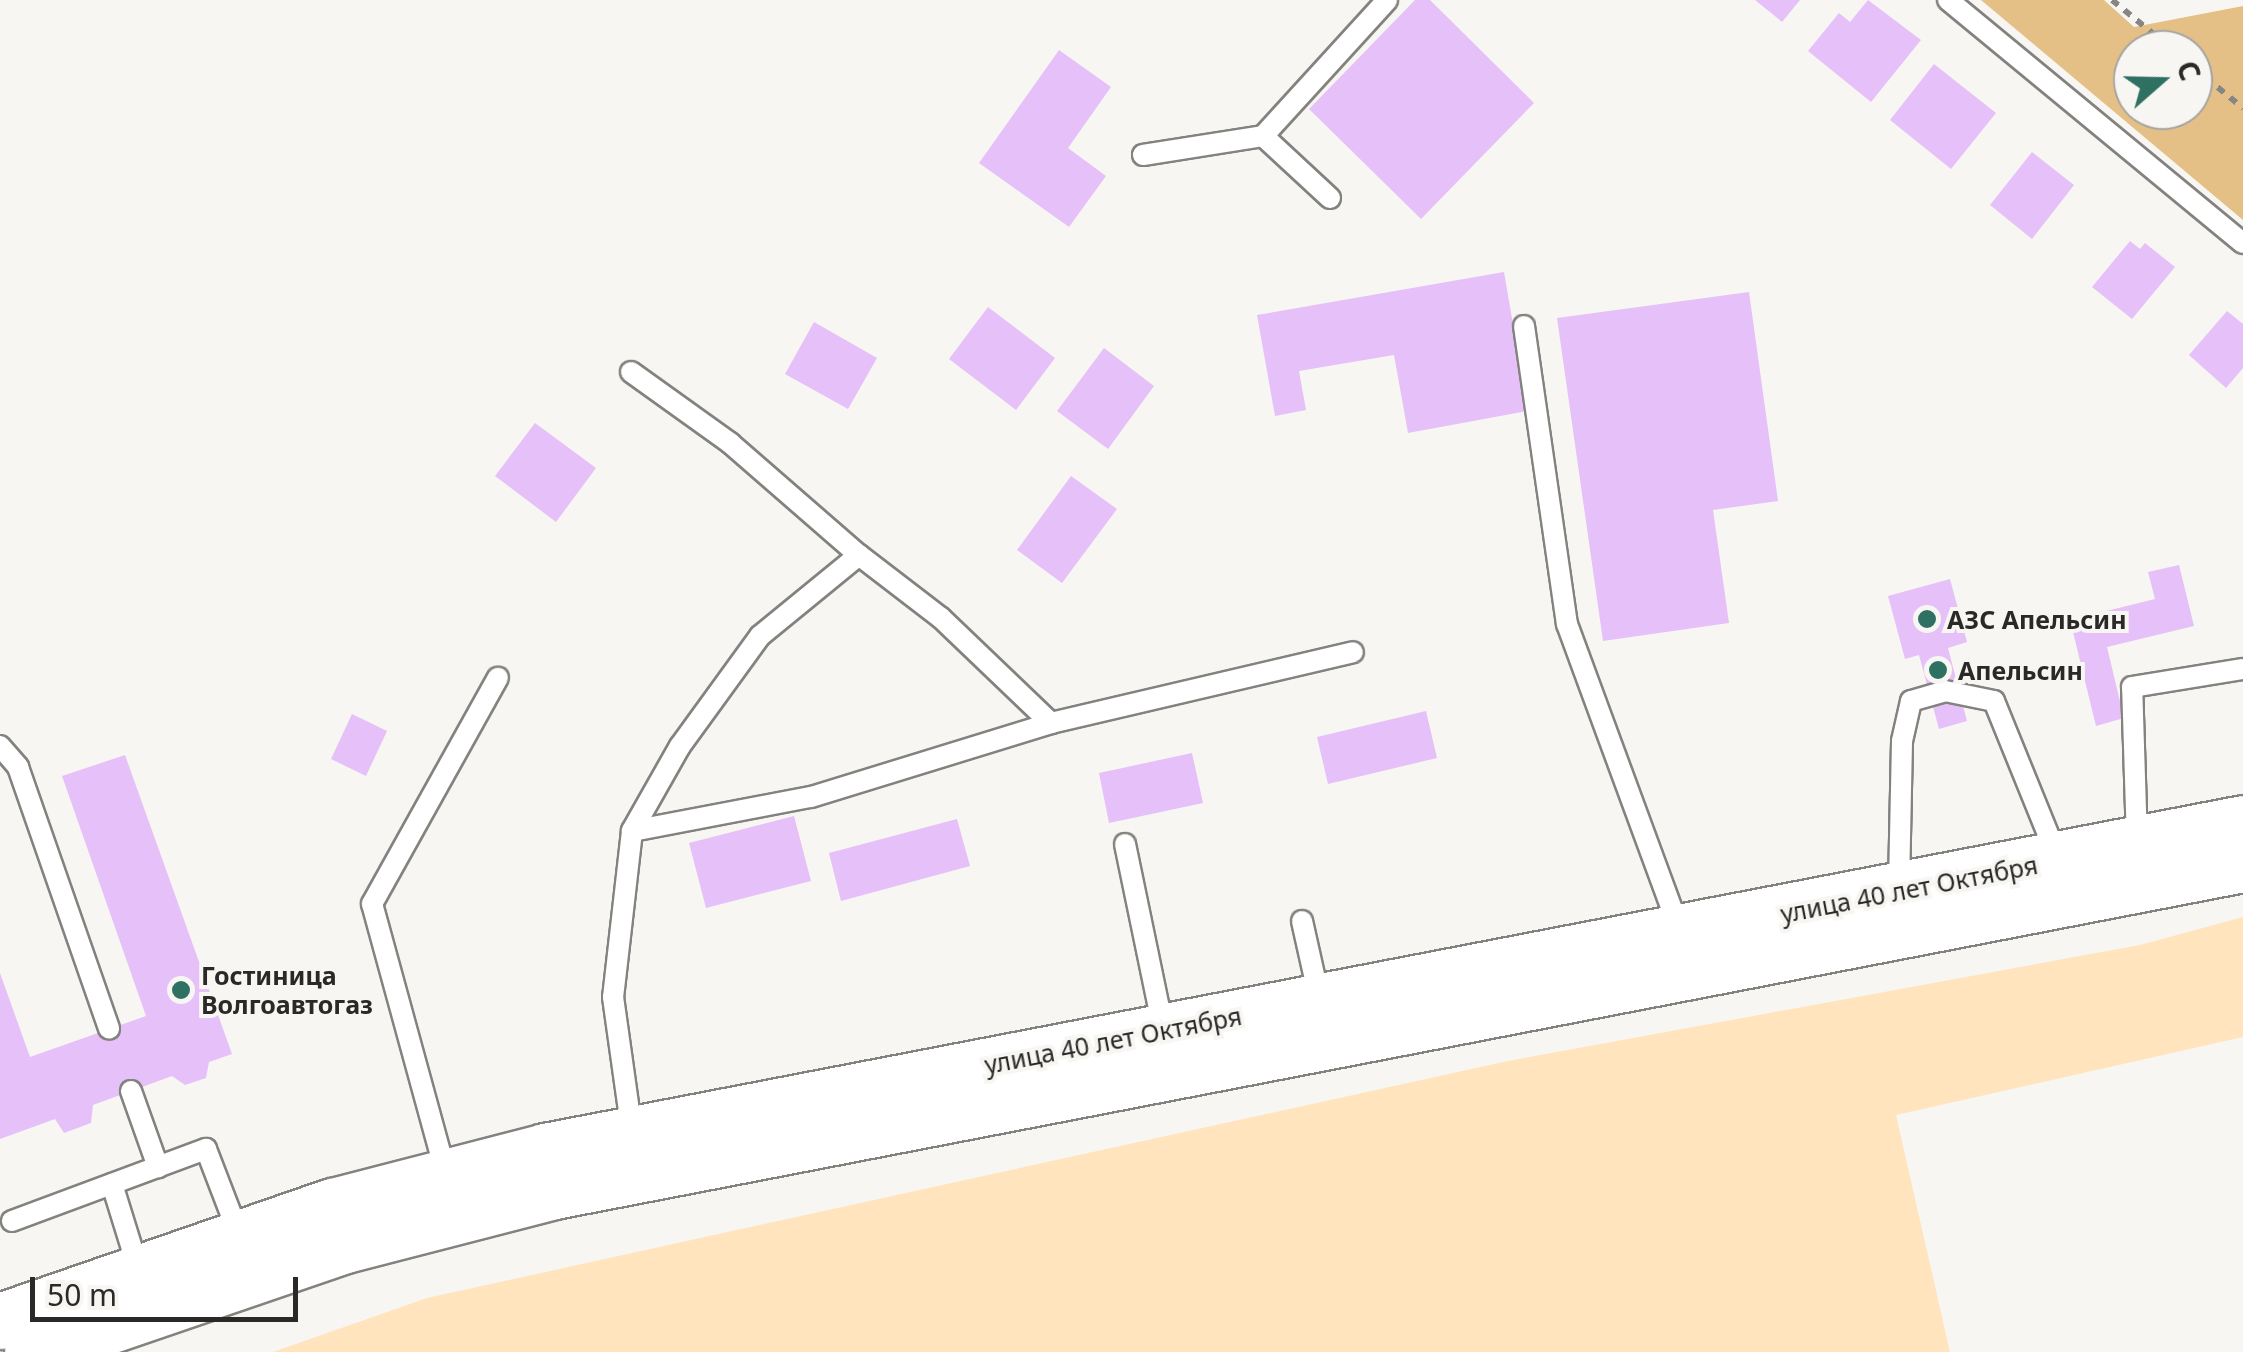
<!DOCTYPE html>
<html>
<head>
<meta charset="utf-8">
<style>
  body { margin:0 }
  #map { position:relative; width:2243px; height:1352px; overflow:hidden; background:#f8f6f2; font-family:"Noto Sans",sans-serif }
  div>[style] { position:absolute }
  .green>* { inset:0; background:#ffe4be }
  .forest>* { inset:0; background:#e5c086 }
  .building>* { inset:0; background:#e6c0f8 }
  .path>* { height:6px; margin-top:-3px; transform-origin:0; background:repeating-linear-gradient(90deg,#878684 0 8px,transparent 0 16px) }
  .roads { filter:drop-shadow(2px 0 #84827f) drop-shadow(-2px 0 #84827f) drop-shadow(0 2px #84827f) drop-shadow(0 -2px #84827f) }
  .service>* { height:20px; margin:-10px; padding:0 10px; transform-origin:10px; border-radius:10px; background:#fff }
  .primary>* { height:55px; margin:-27.5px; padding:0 27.5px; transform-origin:27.5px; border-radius:27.5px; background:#fff }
  .dots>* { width:28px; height:28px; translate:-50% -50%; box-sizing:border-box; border:5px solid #f8f6f2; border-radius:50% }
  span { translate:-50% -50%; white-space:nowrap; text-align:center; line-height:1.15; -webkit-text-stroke:8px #f8f6f2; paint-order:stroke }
  .poi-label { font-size:25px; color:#2a2928; font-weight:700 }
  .left { translate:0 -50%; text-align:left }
  .street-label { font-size:25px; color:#2a2928 }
  .north { position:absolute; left:2113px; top:30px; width:100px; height:100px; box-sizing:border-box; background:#f8f6f2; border:2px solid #a6a4a1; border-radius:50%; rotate:70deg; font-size:28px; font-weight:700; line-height:40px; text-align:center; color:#2a2928 }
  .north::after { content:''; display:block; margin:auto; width:35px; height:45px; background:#2e7162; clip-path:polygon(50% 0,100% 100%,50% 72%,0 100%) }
  .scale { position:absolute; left:30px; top:1277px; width:268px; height:45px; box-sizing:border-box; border:5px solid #2a2928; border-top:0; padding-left:12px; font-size:30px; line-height:35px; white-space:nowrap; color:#2a2928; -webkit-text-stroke:8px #f8f6f2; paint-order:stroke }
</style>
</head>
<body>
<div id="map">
  <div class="green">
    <i style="clip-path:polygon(2243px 917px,2243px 1037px,1896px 1115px,1950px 1352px,273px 1352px,427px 1298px,1508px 1061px,2140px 945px)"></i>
  </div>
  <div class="forest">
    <i style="clip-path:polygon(evenodd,1981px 0,2104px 0,2134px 27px,2243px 6px,2243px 220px,1981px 0,2133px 50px,2193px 50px,2193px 110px,2133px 110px,2133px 50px)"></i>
  </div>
  <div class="building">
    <i style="clip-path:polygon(1415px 0,1430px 0,1534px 103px,1421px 219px,1309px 109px)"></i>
    <i style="clip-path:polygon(1755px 0,1800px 0,1782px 22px)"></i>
    <i style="clip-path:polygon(1868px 0,1921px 40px,1871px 102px,1808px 51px,1839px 13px,1850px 22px)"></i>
    <i style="clip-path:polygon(1059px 50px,1111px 87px,1068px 148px,1106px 176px,1069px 227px,979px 163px)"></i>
    <i style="clip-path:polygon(1934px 64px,1996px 113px,1951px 169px,1890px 120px)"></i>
    <i style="clip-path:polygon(2032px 152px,2074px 185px,2032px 239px,1990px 205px)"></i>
    <i style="clip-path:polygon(2130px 241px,2140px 249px,2145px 243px,2175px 267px,2132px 319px,2092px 287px)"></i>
    <i style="clip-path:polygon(1504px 272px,1528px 411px,1408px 433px,1394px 355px,1299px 371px,1306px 410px,1275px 416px,1257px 315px)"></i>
    <i style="clip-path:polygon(1749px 292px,1778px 501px,1713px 510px,1729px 623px,1603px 641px,1557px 318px)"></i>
    <i style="clip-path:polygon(988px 307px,1055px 358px,1016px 410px,949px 359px)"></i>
    <i style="clip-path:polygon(2227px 311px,2243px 324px,2243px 368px,2226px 388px,2189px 355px)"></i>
    <i style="clip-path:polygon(814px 322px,877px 358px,848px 409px,785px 374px)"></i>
    <i style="clip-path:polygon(1104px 348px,1154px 386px,1108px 449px,1057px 411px)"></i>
    <i style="clip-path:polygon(535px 423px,596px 468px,556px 522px,495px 476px)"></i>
    <i style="clip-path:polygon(1071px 476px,1117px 509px,1062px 583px,1017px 550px)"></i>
    <i style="clip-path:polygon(2179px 565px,2194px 626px,2107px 647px,2124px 718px,2096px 726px,2070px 620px,2155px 599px,2148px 572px)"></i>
    <i style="clip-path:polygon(1950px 579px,1967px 642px,1948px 648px,1967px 721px,1939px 729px,1919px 655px,1905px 659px,1888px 596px)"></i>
    <i style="clip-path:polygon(1426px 711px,1437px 758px,1328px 784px,1317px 737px)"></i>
    <i style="clip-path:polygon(352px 714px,387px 731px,366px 776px,331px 759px)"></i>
    <i style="clip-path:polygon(1192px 753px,1203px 803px,1109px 823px,1099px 773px)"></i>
    <i style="clip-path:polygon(125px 755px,232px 1054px,209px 1062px,206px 1078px,185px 1085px,172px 1076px,93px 1105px,91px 1123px,64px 1133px,55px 1119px,0 1139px,0 973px,30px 1057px,146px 1016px,62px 776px)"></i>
    <i style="clip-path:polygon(794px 816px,811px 881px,706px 908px,689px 843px)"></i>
    <i style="clip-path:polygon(957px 819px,970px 866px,841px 901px,829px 853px)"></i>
  </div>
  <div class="path">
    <i style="left:2112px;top:0;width:79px;rotate:39.3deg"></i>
    <i style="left:2193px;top:67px;width:65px;rotate:39.4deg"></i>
  </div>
  <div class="roads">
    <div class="service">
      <i style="left:1948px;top:0;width:382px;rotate:39.5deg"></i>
      <i style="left:1143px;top:155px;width:121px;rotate:-9deg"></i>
      <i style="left:1330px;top:198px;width:91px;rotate:-137.2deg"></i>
      <i style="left:1263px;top:136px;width:184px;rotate:-47.6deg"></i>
      <i style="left:1524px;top:326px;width:301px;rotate:81.8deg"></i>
      <i style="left:1567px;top:624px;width:327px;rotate:69.8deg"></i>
      <i style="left:631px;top:372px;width:122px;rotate:35.6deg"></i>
      <i style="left:730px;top:443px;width:171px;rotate:41deg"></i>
      <i style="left:859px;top:555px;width:128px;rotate:140.7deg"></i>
      <i style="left:760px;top:636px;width:136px;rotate:126deg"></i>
      <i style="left:680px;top:746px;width:98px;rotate:119.5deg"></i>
      <i style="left:632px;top:831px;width:167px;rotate:96.5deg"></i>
      <i style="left:613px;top:997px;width:137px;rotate:82deg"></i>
      <i style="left:859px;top:555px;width:103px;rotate:37.5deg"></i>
      <i style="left:941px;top:618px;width:152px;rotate:43.7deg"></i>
      <i style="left:0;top:746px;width:28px;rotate:49deg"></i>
      <i style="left:18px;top:767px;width:277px;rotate:70.8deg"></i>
      <i style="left:632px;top:831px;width:182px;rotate:-10.8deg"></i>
      <i style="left:811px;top:797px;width:251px;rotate:-17.1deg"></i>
      <i style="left:1051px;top:723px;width:310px;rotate:-13.2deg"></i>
      <i style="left:2137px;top:842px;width:155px;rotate:-91.8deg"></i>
      <i style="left:2132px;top:687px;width:112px;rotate:-9.2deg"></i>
      <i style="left:1125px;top:844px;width:188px;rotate:78.3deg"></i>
      <i style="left:1899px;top:885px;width:144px;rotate:-88.8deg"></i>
      <i style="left:1902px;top:741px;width:41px;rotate:-77.3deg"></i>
      <i style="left:1911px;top:701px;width:35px;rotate:-16deg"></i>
      <i style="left:1945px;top:691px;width:50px;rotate:11.5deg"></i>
      <i style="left:1994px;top:701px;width:165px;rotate:67.9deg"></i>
      <i style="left:1302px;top:921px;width:78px;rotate:77.4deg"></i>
      <i style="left:131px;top:1091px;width:81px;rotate:70.4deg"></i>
      <i style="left:446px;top:1174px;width:280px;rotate:-105.3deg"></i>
      <i style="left:372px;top:904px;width:259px;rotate:-60.9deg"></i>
      <i style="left:112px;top:1184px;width:91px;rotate:72.8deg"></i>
      <i style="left:12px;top:1221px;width:207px;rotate:-20.4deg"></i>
      <i style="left:206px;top:1149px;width:92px;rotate:69deg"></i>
    </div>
    <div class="primary">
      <i style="left:0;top:1321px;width:352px;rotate:-19.1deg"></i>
      <i style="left:333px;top:1206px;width:219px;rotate:-14.5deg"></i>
      <i style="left:545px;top:1151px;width:1729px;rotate:-10.93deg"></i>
      <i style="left:32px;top:1352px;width:331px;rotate:-18.9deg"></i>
      <i style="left:345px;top:1245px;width:216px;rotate:-14.5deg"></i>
      <i style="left:554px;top:1191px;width:1720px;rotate:-10.96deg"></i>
    </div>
  </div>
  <div class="dots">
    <i style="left:1927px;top:619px;background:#2e7162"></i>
    <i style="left:1938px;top:670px;background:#2e7162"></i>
    <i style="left:181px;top:990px;background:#2e7162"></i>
  </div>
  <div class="poi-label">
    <span class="left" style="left:1947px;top:619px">АЗС Апельсин</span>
    <span class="left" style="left:1958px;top:670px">Апельсин</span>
    <span class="left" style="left:201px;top:990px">Гостиница<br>Волгоавтогаз</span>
  </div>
  <div class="street-label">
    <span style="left:1909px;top:889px;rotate:-11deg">улица 40 лет Октября</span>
    <span style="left:1113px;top:1040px;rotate:-11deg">улица 40 лет Октября</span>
  </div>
  <div class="north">С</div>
  <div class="scale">50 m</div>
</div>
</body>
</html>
